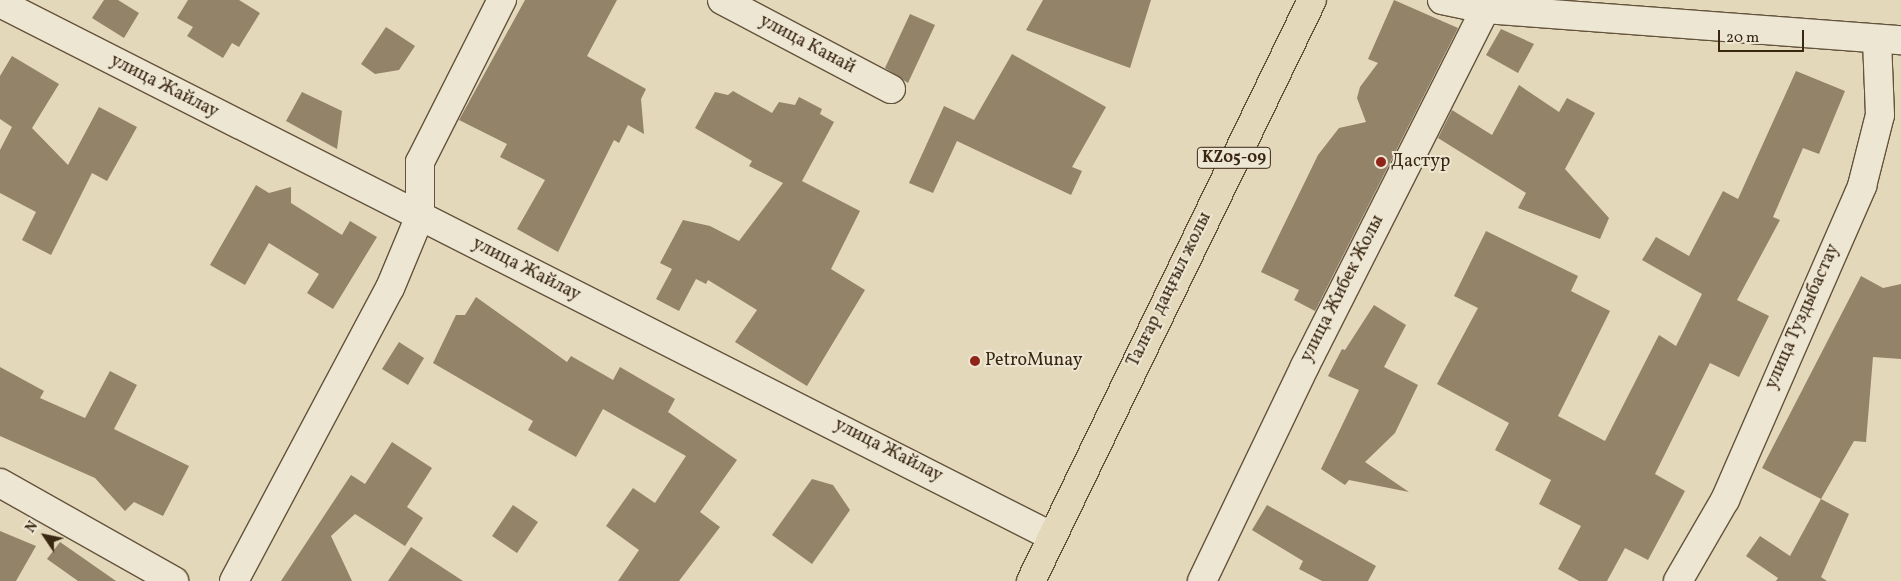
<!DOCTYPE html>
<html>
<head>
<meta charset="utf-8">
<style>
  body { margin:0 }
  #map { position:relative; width:1901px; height:581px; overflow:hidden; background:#e3d8ba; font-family:Vollkorn,serif }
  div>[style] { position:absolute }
  .building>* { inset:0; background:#928369 }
  .roads { filter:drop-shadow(1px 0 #64533c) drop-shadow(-1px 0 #64533c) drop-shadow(0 1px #64533c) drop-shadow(0 -1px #64533c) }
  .minor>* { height:28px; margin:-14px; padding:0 14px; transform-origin:14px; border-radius:14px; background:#ede6d2 }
  .primary>* { height:28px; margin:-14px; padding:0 14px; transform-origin:14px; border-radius:14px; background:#e3d8ba }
  .dots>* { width:14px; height:14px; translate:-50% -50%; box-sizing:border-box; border:2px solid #ede6d2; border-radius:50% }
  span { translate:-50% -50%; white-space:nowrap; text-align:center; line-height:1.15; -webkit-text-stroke:4px #ede6d2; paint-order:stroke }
  .shield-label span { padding:1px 4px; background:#ede6d2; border:1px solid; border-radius:4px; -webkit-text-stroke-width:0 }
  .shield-label { font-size:16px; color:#3a2712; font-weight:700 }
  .street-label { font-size:18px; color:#3a2712 }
  .poi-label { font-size:18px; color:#3a2712 }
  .left { translate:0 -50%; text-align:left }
  .north { position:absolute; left:20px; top:511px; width:50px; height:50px; -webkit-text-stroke:4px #ede6d2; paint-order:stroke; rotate:304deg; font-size:14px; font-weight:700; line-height:20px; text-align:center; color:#3a2712 }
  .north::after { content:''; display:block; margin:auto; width:18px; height:22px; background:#3a2712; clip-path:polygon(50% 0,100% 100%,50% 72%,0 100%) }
  .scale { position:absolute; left:1718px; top:30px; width:86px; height:22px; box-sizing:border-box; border:2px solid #3a2712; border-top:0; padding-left:6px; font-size:15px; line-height:18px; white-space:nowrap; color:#3a2712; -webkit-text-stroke:4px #ede6d2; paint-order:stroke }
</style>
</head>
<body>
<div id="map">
  <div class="building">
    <i style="clip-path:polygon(104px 0,118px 0,139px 13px,124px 38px,92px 18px)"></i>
    <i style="clip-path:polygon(188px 0,239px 0,260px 13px,239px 47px,232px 43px,223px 58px,187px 36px,193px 27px,177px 18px)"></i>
    <i style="clip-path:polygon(525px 0,617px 0,587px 56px,646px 89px,641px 99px,644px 134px,628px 125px,619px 143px,614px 140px,558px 252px,517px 229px,545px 180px,500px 157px,507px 144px,459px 120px)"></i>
    <i style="clip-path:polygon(1043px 0,1151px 0,1130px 68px,1026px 30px)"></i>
    <i style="clip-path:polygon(1394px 0,1458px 28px,1315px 311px,1294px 300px,1299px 290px,1261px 272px,1318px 155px,1339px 128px,1366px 122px,1357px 98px,1360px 87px,1378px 63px,1368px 59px)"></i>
    <i style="clip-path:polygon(910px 14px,935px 25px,908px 83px,885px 68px)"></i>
    <i style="clip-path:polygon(386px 27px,415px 46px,399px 70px,375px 74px,361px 64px)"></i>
    <i style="clip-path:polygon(1501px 29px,1534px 44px,1518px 73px,1486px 55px)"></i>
    <i style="clip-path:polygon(1012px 54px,1106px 107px,1072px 167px,1082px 171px,1071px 195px,957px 141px,933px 193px,909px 183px,944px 106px,974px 120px)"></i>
    <i style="clip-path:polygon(12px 56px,59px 84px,32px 128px,68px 165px,99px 107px,137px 127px,107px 181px,92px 173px,51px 255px,22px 240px,36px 212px,0 193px,0 150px,12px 127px,0 119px,0 76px)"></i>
    <i style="clip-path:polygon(1796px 71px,1845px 91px,1819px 154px,1803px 148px,1773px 217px,1780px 220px,1737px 300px,1769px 316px,1739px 377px,1710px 363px,1655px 474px,1685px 491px,1648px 560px,1625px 548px,1607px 581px,1579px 581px,1558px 569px,1581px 526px,1539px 504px,1551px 480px,1495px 450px,1509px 423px,1437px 384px,1478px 308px,1454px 296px,1486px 231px,1578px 276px,1571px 291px,1610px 311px,1558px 416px,1605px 441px,1659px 335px,1676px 346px,1702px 294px,1642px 260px,1656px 237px,1689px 256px,1723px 191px,1738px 199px)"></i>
    <i style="clip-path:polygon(1519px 85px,1559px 112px,1567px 98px,1595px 113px,1565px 169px,1609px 218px,1600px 239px,1518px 208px,1526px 193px,1438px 138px,1452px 110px,1492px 135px)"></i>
    <i style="clip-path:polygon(733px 91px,772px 113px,779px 102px,795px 105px,799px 97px,822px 109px,820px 114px,834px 122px,802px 181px,860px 211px,831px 269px,865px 290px,807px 386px,735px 342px,757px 310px,708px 280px,706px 284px,696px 279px,679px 311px,656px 299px,672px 269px,660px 263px,683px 220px,710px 226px,739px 241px,783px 183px,749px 166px,752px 161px,695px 128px,715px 92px,728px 95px)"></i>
    <i style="clip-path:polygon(302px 92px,342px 111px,337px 149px,286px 121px)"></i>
    <i style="clip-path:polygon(256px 185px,269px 193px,291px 187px,291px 203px,342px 235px,350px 221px,377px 237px,333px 309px,307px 293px,319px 274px,269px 243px,245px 285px,210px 265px)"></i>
    <i style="clip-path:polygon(1861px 276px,1883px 288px,1901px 284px,1901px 359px,1873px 357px,1866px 442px,1854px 441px,1821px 499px,1762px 468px)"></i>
    <i style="clip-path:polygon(476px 297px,567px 362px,571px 356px,613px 380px,620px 367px,675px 399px,668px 412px,737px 460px,700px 512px,720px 527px,679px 581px,618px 581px,639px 550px,606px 526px,633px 488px,655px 503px,686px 456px,603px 409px,576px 457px,528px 430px,533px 421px,433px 363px,456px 315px,465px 315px)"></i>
    <i style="clip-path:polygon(1374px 305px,1406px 325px,1384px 367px,1418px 385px,1395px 433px,1365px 462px,1409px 492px,1349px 480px,1345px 485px,1321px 469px,1359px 390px,1328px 376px,1342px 349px,1345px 350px)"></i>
    <i style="clip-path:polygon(399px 342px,424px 358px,408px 385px,382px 369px)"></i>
    <i style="clip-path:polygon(0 367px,44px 391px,40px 398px,85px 418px,110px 371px,137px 385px,114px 429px,189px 466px,163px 516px,134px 502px,125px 511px,95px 478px,0 436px)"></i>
    <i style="clip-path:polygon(392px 442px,432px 468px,407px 507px,423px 518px,405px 546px,355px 514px,331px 536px,352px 581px,281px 581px,351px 475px,365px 484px)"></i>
    <i style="clip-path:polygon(812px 479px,833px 485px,850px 510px,812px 564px,772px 535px)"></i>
    <i style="clip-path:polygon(1821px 499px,1849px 514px,1821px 577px,1827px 581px,1776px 581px,1778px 578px,1746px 556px,1760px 536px,1790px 556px)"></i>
    <i style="clip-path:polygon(513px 505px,538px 522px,517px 553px,492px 536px)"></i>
    <i style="clip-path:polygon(1267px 505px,1376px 566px,1368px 581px,1322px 581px,1299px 569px,1303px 561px,1252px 530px)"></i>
    <i style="clip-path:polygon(0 531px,36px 546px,16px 581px,0 581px)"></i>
    <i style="clip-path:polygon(60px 542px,116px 581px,78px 581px,47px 559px)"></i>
    <i style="clip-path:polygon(411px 547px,463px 581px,388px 581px)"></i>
  </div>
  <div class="roads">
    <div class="minor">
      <i style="left:722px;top:0;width:191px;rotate:27.8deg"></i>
      <i style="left:1442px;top:0;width:44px;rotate:11.8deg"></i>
      <i style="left:1485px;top:9px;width:417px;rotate:4.3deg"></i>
      <i style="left:0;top:3px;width:1178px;rotate:26.89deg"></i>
      <i style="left:0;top:483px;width:200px;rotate:29.4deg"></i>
      <i style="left:234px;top:581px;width:332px;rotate:-62deg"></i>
      <i style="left:390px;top:288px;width:78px;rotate:-67.4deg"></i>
      <i style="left:420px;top:216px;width:54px;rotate:-90deg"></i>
      <i style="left:420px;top:162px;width:182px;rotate:-63.2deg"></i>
      <i style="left:1202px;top:581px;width:238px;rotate:-64.4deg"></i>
      <i style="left:1305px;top:366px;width:410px;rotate:-63.2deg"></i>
      <i style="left:1678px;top:581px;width:94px;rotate:-59.9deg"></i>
      <i style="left:1725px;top:500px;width:343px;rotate:-66.4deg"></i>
      <i style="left:1862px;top:186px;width:73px;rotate:-75.8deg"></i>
      <i style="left:1880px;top:115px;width:76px;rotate:-92.3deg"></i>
    </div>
    <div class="primary">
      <i style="left:1031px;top:581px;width:645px;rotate:-64.19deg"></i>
    </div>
  </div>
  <div class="dots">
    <i style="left:1381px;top:162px;background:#8f2418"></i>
    <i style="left:975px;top:361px;background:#8f2418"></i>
  </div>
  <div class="shield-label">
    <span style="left:1234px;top:158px">KZ05-09</span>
  </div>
  <div class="street-label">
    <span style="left:807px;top:45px;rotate:28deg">улица Канай</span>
    <span style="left:164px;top:87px;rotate:27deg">улица Жайлау</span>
    <span style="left:526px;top:270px;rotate:27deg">улица Жайлау</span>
    <span style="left:1343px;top:289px;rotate:-63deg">улица Жибек Жолы</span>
    <span style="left:1170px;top:290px;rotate:-64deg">Талғар даңғыл жолы</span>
    <span style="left:1803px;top:317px;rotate:-66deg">улица Туздыбастау</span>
    <span style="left:888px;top:451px;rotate:27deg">улица Жайлау</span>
  </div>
  <div class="poi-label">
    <span class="left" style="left:1391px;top:162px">Дастур</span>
    <span class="left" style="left:985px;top:361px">PetroMunay</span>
  </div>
  <div class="north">N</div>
  <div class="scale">20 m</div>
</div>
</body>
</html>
